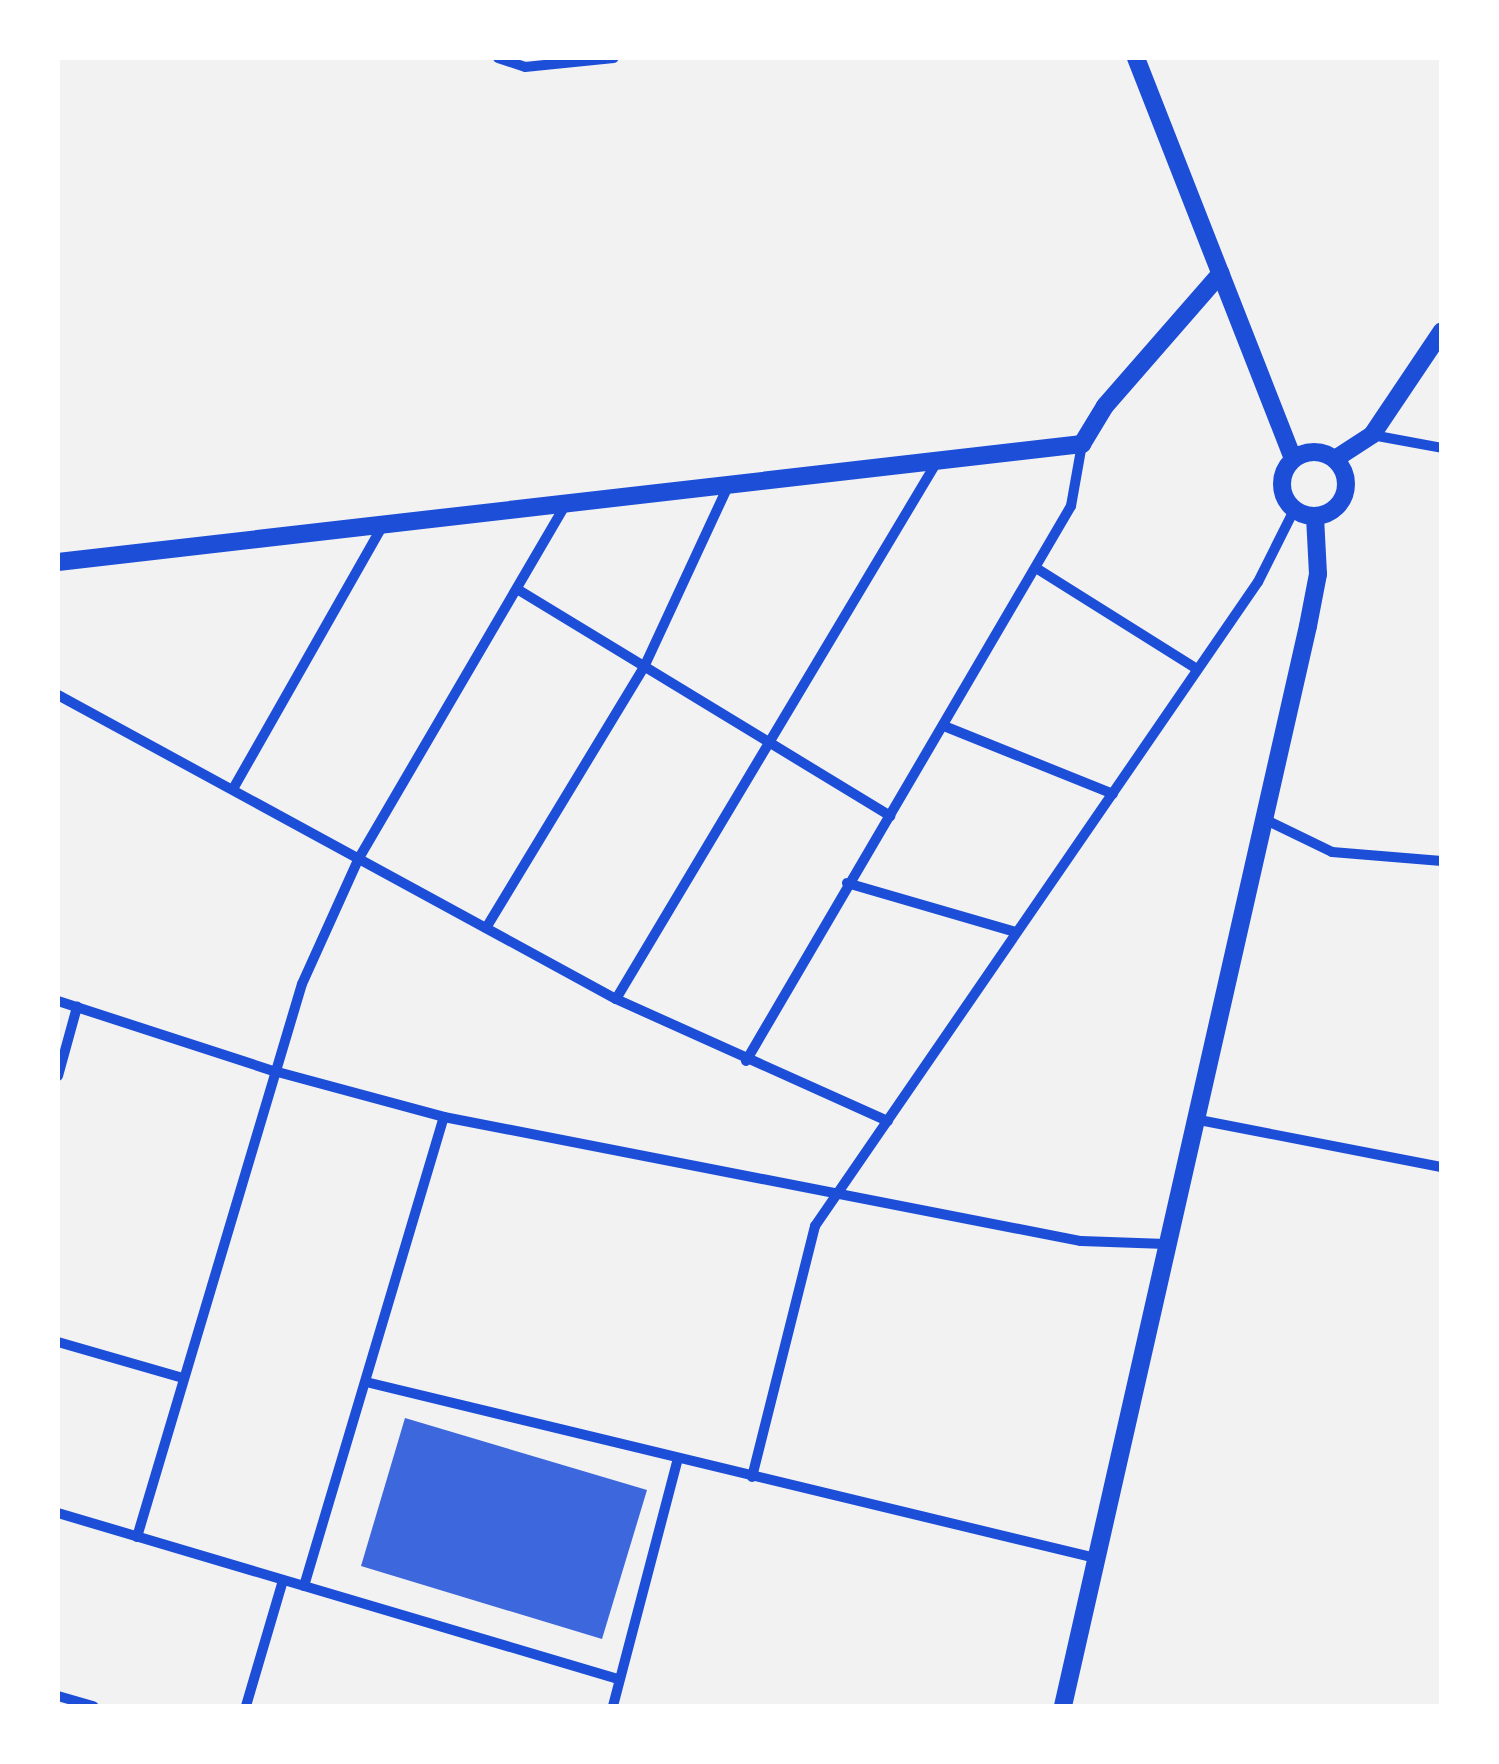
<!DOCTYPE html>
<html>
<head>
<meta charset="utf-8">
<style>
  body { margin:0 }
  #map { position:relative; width:1499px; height:1764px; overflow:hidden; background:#f2f2f2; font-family:"Roboto Condensed",sans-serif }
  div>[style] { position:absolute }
  .building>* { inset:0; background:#3d67dc }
  .minor>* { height:10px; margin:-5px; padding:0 5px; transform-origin:5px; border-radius:5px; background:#1d4ed8 }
  .tertiary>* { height:18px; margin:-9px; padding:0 9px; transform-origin:9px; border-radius:9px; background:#1d4ed8 }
  .tertiary>.ring { margin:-9px; padding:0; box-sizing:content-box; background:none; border:18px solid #1d4ed8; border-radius:50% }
  span { translate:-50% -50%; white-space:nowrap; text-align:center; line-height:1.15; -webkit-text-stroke:8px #fff; paint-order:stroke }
  .frame { position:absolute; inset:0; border:60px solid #fff; pointer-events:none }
</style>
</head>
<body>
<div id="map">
  <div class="building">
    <i style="clip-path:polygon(405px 1418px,647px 1490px,602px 1639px,361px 1566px)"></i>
  </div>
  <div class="minor">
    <i style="left:498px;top:58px;width:28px;rotate:18deg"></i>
    <i style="left:525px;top:67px;width:89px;rotate:-5.8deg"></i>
    <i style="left:1372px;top:435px;width:71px;rotate:10.5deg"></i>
    <i style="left:1036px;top:568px;width:190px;rotate:32.1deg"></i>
    <i style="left:517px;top:589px;width:437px;rotate:31.3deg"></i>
    <i style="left:58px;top:695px;width:635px;rotate:28.58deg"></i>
    <i style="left:616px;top:999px;width:298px;rotate:24.2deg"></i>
    <i style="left:944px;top:726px;width:182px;rotate:21.9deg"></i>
    <i style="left:233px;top:789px;width:304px;rotate:-60.4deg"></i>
    <i style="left:1262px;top:818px;width:78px;rotate:25.9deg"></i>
    <i style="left:1332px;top:852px;width:110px;rotate:4.7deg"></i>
    <i style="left:847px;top:883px;width:176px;rotate:16.2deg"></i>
    <i style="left:486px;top:928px;width:307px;rotate:-58.8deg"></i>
    <i style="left:645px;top:665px;width:197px;rotate:-65.1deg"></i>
    <i style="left:616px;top:999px;width:628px;rotate:-59.15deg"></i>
    <i style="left:58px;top:1001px;width:227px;rotate:18deg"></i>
    <i style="left:274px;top:1071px;width:176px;rotate:15.1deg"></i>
    <i style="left:444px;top:1117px;width:649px;rotate:11.02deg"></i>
    <i style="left:1081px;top:1241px;width:85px;rotate:2deg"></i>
    <i style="left:746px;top:1061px;width:643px;rotate:-59.65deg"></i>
    <i style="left:1071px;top:506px;width:63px;rotate:-79.9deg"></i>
    <i style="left:58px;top:1076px;width:72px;rotate:-74.6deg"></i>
    <i style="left:1194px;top:1119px;width:253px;rotate:11deg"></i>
    <i style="left:58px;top:1342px;width:130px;rotate:16.1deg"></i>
    <i style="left:366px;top:1382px;width:750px;rotate:13.57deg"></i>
    <i style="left:752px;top:1477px;width:259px;rotate:-75.9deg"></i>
    <i style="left:815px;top:1226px;width:782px;rotate:-55.48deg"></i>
    <i style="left:1258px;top:582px;width:80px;rotate:-63.4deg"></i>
    <i style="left:58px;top:1513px;width:584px;rotate:16.51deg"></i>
    <i style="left:137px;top:1537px;width:577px;rotate:-73.39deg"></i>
    <i style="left:302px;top:984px;width:138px;rotate:-65.7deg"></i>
    <i style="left:359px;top:858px;width:409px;rotate:-59.7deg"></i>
    <i style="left:304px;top:1586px;width:489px;rotate:-73.4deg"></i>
    <i style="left:58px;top:1696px;width:37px;rotate:16deg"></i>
    <i style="left:246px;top:1706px;width:131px;rotate:-73.6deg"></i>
    <i style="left:613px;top:1706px;width:255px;rotate:-75.3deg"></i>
  </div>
  <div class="tertiary">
    <i style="left:1136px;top:58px;width:430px;rotate:68.6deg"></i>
    <i class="ring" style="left:1282px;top:452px;width:46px;height:46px"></i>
    <i style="left:1335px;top:459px;width:44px;rotate:-33deg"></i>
    <i style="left:1372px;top:435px;width:125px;rotate:-56.1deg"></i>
    <i style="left:58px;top:562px;width:1031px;rotate:-6.57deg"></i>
    <i style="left:1082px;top:444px;width:44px;rotate:-58.8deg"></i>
    <i style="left:1105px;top:406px;width:176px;rotate:-48.9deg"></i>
    <i style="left:1063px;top:1706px;width:1107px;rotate:-77.22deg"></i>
    <i style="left:1308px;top:626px;width:53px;rotate:-79.1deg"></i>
    <i style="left:1318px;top:574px;width:57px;rotate:-93deg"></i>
  </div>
  <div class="frame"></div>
</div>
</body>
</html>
